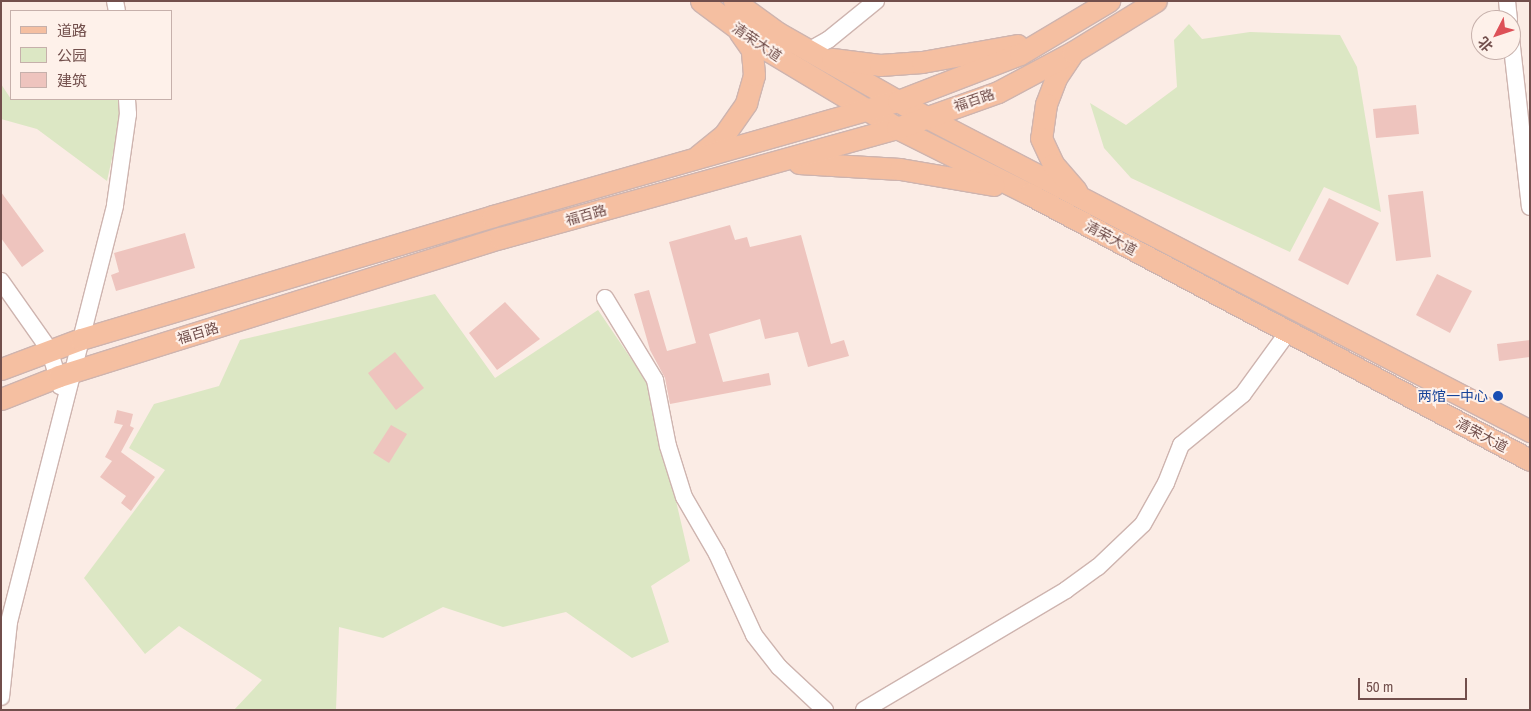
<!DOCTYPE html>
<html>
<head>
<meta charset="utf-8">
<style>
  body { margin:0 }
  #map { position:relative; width:1531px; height:711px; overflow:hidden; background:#fbece5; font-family:"Archivo Narrow","Noto Sans SC",sans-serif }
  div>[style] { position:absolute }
  .green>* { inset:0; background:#dce7c4 }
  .building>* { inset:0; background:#eec4be }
  .roads { filter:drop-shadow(1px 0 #ceb4af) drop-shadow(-1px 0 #ceb4af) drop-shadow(0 1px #ceb4af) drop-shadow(0 -1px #ceb4af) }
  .minor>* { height:16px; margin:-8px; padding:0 8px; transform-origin:8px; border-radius:8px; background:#fff }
  .major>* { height:21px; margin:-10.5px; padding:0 10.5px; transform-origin:10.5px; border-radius:10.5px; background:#f5bfa1 }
  .dots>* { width:14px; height:14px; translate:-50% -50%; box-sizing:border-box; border:2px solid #fef1ea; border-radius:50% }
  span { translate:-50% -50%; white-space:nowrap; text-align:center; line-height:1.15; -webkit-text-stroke:4px #fef1ea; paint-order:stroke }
  .street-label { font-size:14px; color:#724f4c }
  .transit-label { font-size:14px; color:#164399 }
  .right { translate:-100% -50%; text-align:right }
  .frame { position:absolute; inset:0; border:2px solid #724f4c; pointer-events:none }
  .legend { position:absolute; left:10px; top:10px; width:162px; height:90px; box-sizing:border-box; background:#fef1ea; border:1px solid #c6b0ab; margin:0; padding:6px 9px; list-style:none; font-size:15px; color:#724f4c }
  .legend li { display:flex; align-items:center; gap:10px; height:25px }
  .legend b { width:25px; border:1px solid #c6b0ab }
  .north { position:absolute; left:1471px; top:10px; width:50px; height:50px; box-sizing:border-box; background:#fef1ea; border:1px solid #c6b0ab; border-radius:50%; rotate:229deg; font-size:14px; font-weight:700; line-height:20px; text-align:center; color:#724f4c }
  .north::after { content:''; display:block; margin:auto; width:18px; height:22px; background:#dd5158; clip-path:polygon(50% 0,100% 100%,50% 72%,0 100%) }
  .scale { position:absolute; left:1358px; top:678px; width:109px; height:22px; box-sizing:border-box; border:2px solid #724f4c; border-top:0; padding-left:6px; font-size:15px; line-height:18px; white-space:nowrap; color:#724f4c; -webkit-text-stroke:4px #fef1ea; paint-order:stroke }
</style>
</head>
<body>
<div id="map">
  <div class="green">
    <i style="clip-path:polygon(1189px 24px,1202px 39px,1250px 32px,1340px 35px,1357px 67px,1381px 212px,1324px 187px,1290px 252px,1131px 178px,1104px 148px,1090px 103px,1126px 125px,1177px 87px,1174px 40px)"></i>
    <i style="clip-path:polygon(1px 84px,11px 99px,119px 99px,120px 122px,107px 181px,37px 129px,1px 119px)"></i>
    <i style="clip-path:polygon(435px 294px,495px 378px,598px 310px,649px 385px,690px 561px,651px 586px,669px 642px,632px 658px,566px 612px,503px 627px,443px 607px,383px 638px,339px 627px,336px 710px,234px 710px,262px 680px,179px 626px,145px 654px,84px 578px,165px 470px,129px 448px,154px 404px,219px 386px,240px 340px)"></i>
  </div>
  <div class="building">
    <i style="clip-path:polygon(1416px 105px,1419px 134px,1376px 138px,1373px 109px)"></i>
    <i style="clip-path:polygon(1423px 191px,1431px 257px,1396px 261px,1388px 195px)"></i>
    <i style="clip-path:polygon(1px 192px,44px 251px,22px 267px,1px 238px)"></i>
    <i style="clip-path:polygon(1329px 198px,1379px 223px,1348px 285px,1298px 260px)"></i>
    <i style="clip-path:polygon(730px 225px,735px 240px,747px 237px,750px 247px,801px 235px,831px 344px,844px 340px,849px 356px,808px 367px,798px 332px,765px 339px,760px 319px,709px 334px,723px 382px,769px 373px,771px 385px,670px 404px,665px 378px,650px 350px,634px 294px,649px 290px,667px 351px,696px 343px,669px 242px)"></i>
    <i style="clip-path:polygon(185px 233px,195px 268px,116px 291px,111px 275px,119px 272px,114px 253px)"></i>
    <i style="clip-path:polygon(1437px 274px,1472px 291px,1450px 333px,1416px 315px)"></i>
    <i style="clip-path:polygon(505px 302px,540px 339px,497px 370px,469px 333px)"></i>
    <i style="clip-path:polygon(1530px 340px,1530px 357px,1499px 361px,1497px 344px)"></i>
    <i style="clip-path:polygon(395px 352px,424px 388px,396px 410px,368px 373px)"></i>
    <i style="clip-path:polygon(117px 410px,133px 414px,130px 426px,134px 428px,121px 452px,155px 477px,131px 511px,121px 503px,126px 496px,100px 477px,112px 461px,105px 457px,123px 425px,114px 423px)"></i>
    <i style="clip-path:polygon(391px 425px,407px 434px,389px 463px,373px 453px)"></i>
  </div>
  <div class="roads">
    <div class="minor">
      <i style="left:115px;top:1px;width:10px;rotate:79deg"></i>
      <i style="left:1507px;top:1px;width:19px;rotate:84deg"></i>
      <i style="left:1511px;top:38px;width:170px;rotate:83.6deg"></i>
      <i style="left:808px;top:51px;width:23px;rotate:-29deg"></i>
      <i style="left:828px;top:40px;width:62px;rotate:-39.1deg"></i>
      <i style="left:1px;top:281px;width:83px;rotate:54.8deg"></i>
      <i style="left:49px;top:349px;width:39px;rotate:73deg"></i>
      <i style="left:605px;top:298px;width:96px;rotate:58.6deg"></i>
      <i style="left:655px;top:380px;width:67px;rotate:78.9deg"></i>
      <i style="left:668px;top:446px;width:53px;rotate:72.6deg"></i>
      <i style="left:684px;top:497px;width:66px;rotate:59.9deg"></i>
      <i style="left:717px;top:554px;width:89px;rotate:65.4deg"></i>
      <i style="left:754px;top:635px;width:41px;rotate:52deg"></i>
      <i style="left:779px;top:667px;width:63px;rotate:43.1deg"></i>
      <i style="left:1px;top:697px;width:75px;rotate:-83.9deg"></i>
      <i style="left:9px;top:622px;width:430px;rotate:-75.7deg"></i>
      <i style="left:115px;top:205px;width:92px;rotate:-81.9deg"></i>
      <i style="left:128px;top:114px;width:15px;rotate:-94deg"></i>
      <i style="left:864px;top:710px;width:235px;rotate:-30.7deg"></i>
      <i style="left:1066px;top:590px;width:39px;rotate:-36deg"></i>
      <i style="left:1098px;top:567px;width:62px;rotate:-43.7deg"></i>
      <i style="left:1143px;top:524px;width:47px;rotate:-60.7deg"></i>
      <i style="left:1166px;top:483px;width:41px;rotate:-68.5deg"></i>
      <i style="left:1181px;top:445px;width:80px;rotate:-39.4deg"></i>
      <i style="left:1243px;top:394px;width:77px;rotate:-54deg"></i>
    </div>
    <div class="major">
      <i style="left:701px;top:1px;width:79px;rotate:36.7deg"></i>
      <i style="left:764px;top:48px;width:155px;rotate:31deg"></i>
      <i style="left:897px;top:128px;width:148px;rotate:26.6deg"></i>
      <i style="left:1029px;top:194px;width:567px;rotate:27.97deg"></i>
      <i style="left:734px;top:1px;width:54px;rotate:36deg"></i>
      <i style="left:778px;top:33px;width:170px;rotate:29.6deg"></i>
      <i style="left:926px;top:117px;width:681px;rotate:27.47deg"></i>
      <i style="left:1072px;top:54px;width:29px;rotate:124deg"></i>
      <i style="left:1056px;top:78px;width:28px;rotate:111deg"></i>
      <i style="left:1046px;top:104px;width:34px;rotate:98deg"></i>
      <i style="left:1041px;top:138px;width:29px;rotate:65deg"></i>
      <i style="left:1053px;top:164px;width:35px;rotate:49deg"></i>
      <i style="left:832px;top:59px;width:48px;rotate:7.1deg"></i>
      <i style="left:880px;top:65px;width:42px;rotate:-4.1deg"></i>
      <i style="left:922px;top:62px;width:97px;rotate:-10.1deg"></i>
      <i style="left:698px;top:156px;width:33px;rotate:-39deg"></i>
      <i style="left:724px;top:135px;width:39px;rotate:-55deg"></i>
      <i style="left:746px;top:103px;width:29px;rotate:-74deg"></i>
      <i style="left:754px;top:75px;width:25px;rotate:-95deg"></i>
      <i style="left:752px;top:50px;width:21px;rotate:-125deg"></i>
      <i style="left:799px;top:163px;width:101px;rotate:3.4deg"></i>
      <i style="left:900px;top:169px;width:95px;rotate:9.7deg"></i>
      <i style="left:1px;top:369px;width:85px;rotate:-20.6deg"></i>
      <i style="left:81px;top:339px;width:430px;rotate:-16.6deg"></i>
      <i style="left:493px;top:216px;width:421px;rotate:-15.9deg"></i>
      <i style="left:898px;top:101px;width:131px;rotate:-21.1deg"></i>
      <i style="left:1020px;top:54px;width:104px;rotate:-30.8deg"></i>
      <i style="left:1px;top:399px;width:62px;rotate:-21.6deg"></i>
      <i style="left:59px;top:376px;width:462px;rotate:-17.4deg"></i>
      <i style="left:500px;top:238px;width:412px;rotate:-15.5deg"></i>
      <i style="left:897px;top:128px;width:107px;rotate:-19.6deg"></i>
      <i style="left:998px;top:92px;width:85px;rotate:-28.1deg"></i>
      <i style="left:1073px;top:52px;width:97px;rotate:-31.6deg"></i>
    </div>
  </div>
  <div class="dots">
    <i style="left:1498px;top:396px;background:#1a4fb4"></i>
  </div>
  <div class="street-label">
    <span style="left:757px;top:42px;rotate:34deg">清荣大道</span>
    <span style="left:974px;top:100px;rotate:-19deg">福百路</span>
    <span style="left:586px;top:215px;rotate:-16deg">福百路</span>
    <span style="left:1111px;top:238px;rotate:28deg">清荣大道</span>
    <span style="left:198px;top:333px;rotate:-17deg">福百路</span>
    <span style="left:1482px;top:435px;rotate:28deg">清荣大道</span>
  </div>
  <div class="transit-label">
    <span class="right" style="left:1488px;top:396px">两馆一中心</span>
  </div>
  <div class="frame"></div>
  <ul class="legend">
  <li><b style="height:6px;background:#f5bfa1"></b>道路</li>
  <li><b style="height:14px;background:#dce7c4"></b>公园</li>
  <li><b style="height:14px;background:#eec4be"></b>建筑</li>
  </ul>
  <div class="north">北</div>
  <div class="scale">50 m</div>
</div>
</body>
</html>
